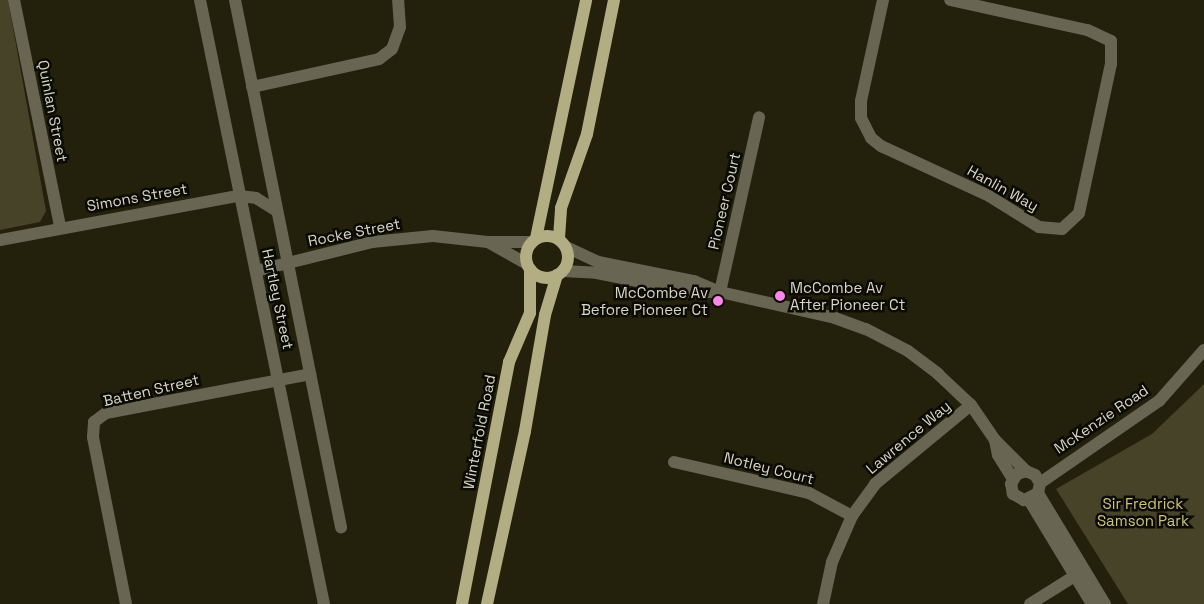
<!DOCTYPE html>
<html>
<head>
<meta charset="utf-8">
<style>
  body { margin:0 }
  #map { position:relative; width:1204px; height:604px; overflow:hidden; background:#23210b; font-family:"Space Grotesk",sans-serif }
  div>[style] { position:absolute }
  .green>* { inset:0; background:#464329 }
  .minor>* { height:12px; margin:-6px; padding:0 6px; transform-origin:6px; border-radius:6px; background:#686652 }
  .major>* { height:12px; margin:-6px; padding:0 6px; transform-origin:6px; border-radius:6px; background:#b2ad83 }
  .major>.ring { margin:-6px; padding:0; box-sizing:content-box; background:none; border:12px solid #b2ad83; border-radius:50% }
  .dots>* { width:14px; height:14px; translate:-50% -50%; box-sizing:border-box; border:2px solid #0b0a03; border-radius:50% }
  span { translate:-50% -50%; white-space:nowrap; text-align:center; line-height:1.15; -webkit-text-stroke:5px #0b0a03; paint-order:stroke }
  .street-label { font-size:15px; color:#d7d5c8 }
  .poi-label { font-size:15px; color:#d7d5c8 }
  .left { translate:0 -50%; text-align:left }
  .right { translate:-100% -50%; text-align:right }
  .park-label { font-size:15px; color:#cdc478 }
</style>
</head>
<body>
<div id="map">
  <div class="green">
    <i style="clip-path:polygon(0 0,8px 0,46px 211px,40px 222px,0 230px)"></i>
    <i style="clip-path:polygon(1204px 384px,1204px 604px,1128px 604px,1056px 489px,1152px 434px)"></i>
  </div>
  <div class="minor">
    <i style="left:14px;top:0;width:232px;rotate:78.5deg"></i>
    <i style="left:200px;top:0;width:617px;rotate:78.4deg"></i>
    <i style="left:235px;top:0;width:538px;rotate:78.63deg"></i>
    <i style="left:883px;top:0;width:103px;rotate:102.3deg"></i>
    <i style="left:861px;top:101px;width:17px;rotate:90deg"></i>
    <i style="left:861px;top:118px;width:22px;rotate:63deg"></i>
    <i style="left:871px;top:138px;width:13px;rotate:39deg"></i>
    <i style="left:881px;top:146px;width:119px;rotate:24.8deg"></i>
    <i style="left:989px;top:196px;width:59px;rotate:31.8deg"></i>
    <i style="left:1039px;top:227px;width:23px;rotate:5deg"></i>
    <i style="left:1062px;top:229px;width:23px;rotate:-43deg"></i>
    <i style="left:1079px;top:213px;width:152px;rotate:-77.9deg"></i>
    <i style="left:1111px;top:64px;width:23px;rotate:-90deg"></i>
    <i style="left:1111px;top:41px;width:26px;rotate:-155deg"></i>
    <i style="left:1087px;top:30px;width:140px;rotate:-167.6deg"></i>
    <i style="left:252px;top:87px;width:130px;rotate:-12.4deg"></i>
    <i style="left:379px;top:59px;width:16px;rotate:-38deg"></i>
    <i style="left:392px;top:49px;width:23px;rotate:-70deg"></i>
    <i style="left:400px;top:27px;width:27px;rotate:-94deg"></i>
    <i style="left:0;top:240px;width:242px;rotate:-10.5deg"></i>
    <i style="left:238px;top:196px;width:18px;rotate:6deg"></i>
    <i style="left:256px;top:198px;width:25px;rotate:32deg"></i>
    <i style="left:488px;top:242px;width:44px"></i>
    <i style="left:566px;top:247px;width:35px;rotate:25deg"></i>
    <i style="left:598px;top:262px;width:98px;rotate:11.2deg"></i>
    <i style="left:694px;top:281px;width:28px;rotate:23deg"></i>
    <i style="left:720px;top:292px;width:118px;rotate:12.7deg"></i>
    <i style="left:835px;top:318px;width:33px;rotate:20deg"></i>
    <i style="left:866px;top:329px;width:47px;rotate:27.6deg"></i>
    <i style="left:908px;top:351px;width:38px;rotate:37deg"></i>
    <i style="left:938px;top:374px;width:45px;rotate:43.2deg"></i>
    <i style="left:971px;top:405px;width:42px;rotate:55.6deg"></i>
    <i style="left:995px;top:440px;width:44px;rotate:45deg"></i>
    <i style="left:1026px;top:471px;width:10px;rotate:24deg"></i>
    <i style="left:1035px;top:475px;width:9px;rotate:58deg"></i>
    <i style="left:1040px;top:483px;width:10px;rotate:101deg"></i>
    <i style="left:1038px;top:493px;width:16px;rotate:153deg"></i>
    <i style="left:1024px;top:500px;width:13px;rotate:-151deg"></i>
    <i style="left:1013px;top:494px;width:10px;rotate:-101deg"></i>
    <i style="left:1011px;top:484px;width:12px;rotate:-59deg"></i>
    <i style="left:1017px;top:474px;width:9px;rotate:-18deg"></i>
    <i style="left:256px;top:271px;width:120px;rotate:-14deg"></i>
    <i style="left:372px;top:242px;width:61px;rotate:-5.6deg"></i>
    <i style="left:433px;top:236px;width:55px;rotate:6.2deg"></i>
    <i style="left:488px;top:242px;width:45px;rotate:29.4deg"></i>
    <i style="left:563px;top:271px;width:34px;rotate:3deg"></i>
    <i style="left:597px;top:273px;width:96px;rotate:11.4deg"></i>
    <i style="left:691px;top:292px;width:24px"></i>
    <i style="left:720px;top:292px;width:179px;rotate:-77.4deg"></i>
    <i style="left:995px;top:440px;width:15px;rotate:79deg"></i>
    <i style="left:998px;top:455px;width:28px;rotate:58deg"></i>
    <i style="left:674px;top:462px;width:139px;rotate:12.9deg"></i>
    <i style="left:809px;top:493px;width:49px;rotate:28.1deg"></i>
    <i style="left:1040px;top:483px;width:145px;rotate:-34.6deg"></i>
    <i style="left:1159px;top:401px;width:68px;rotate:-48.6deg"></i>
    <i style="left:1038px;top:493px;width:130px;rotate:58.9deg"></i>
    <i style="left:1029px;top:500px;width:122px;rotate:58.8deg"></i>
    <i style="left:126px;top:604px;width:170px;rotate:-101.2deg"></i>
    <i style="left:93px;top:437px;width:15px;rotate:-86deg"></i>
    <i style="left:94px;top:422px;width:15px;rotate:-37deg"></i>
    <i style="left:106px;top:413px;width:208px;rotate:-10.8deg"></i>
    <i style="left:823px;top:604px;width:43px;rotate:-77.9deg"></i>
    <i style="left:832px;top:562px;width:50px;rotate:-66.5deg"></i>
    <i style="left:852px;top:516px;width:39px;rotate:-54deg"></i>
    <i style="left:875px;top:484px;width:124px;rotate:-39.5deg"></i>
    <i style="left:1030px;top:604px;width:60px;rotate:-32.1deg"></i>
  </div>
  <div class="major">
    <i class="ring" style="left:526px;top:236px;width:30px;height:30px"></i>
    <i style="left:536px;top:238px;width:243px;rotate:-78.1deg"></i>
    <i style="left:559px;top:238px;width:30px;rotate:-86deg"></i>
    <i style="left:561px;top:208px;width:78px;rotate:-70.6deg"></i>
    <i style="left:587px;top:134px;width:137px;rotate:-78.6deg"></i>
    <i style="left:462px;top:604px;width:247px;rotate:-79deg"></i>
    <i style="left:509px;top:362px;width:53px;rotate:-66.8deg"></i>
    <i style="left:530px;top:313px;width:44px;rotate:-90deg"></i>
    <i style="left:487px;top:604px;width:177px;rotate:-77.6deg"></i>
    <i style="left:525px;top:431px;width:118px;rotate:-80.2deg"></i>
    <i style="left:545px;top:315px;width:42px;rotate:-73.3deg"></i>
  </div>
  <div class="dots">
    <i style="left:780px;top:296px;background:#fa87e8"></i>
    <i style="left:718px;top:301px;background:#fa87e8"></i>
  </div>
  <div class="street-label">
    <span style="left:53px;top:111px;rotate:79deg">Quinlan Street</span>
    <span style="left:1003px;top:188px;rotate:29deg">Hanlin Way</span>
    <span style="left:137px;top:197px;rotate:-10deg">Simons Street</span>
    <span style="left:724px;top:201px;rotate:-77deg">Pioneer Court</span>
    <span style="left:354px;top:232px;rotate:-11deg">Rocke Street</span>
    <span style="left:278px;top:299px;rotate:78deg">Hartley Street</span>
    <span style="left:151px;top:390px;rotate:-13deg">Batten Street</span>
    <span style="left:1101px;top:419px;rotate:-34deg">McKenzie Road</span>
    <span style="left:479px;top:432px;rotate:-79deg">Winterfold Road</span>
    <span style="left:908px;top:437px;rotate:-40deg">Lawrence Way</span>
    <span style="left:769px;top:468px;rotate:14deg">Notley Court</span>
  </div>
  <div class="poi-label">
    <span class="left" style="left:790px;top:296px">McCombe Av<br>After Pioneer Ct</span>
    <span class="right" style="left:708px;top:301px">McCombe Av<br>Before Pioneer Ct</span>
  </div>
  <div class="park-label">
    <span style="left:1143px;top:512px">Sir Fredrick<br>Samson Park</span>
  </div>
</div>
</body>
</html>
